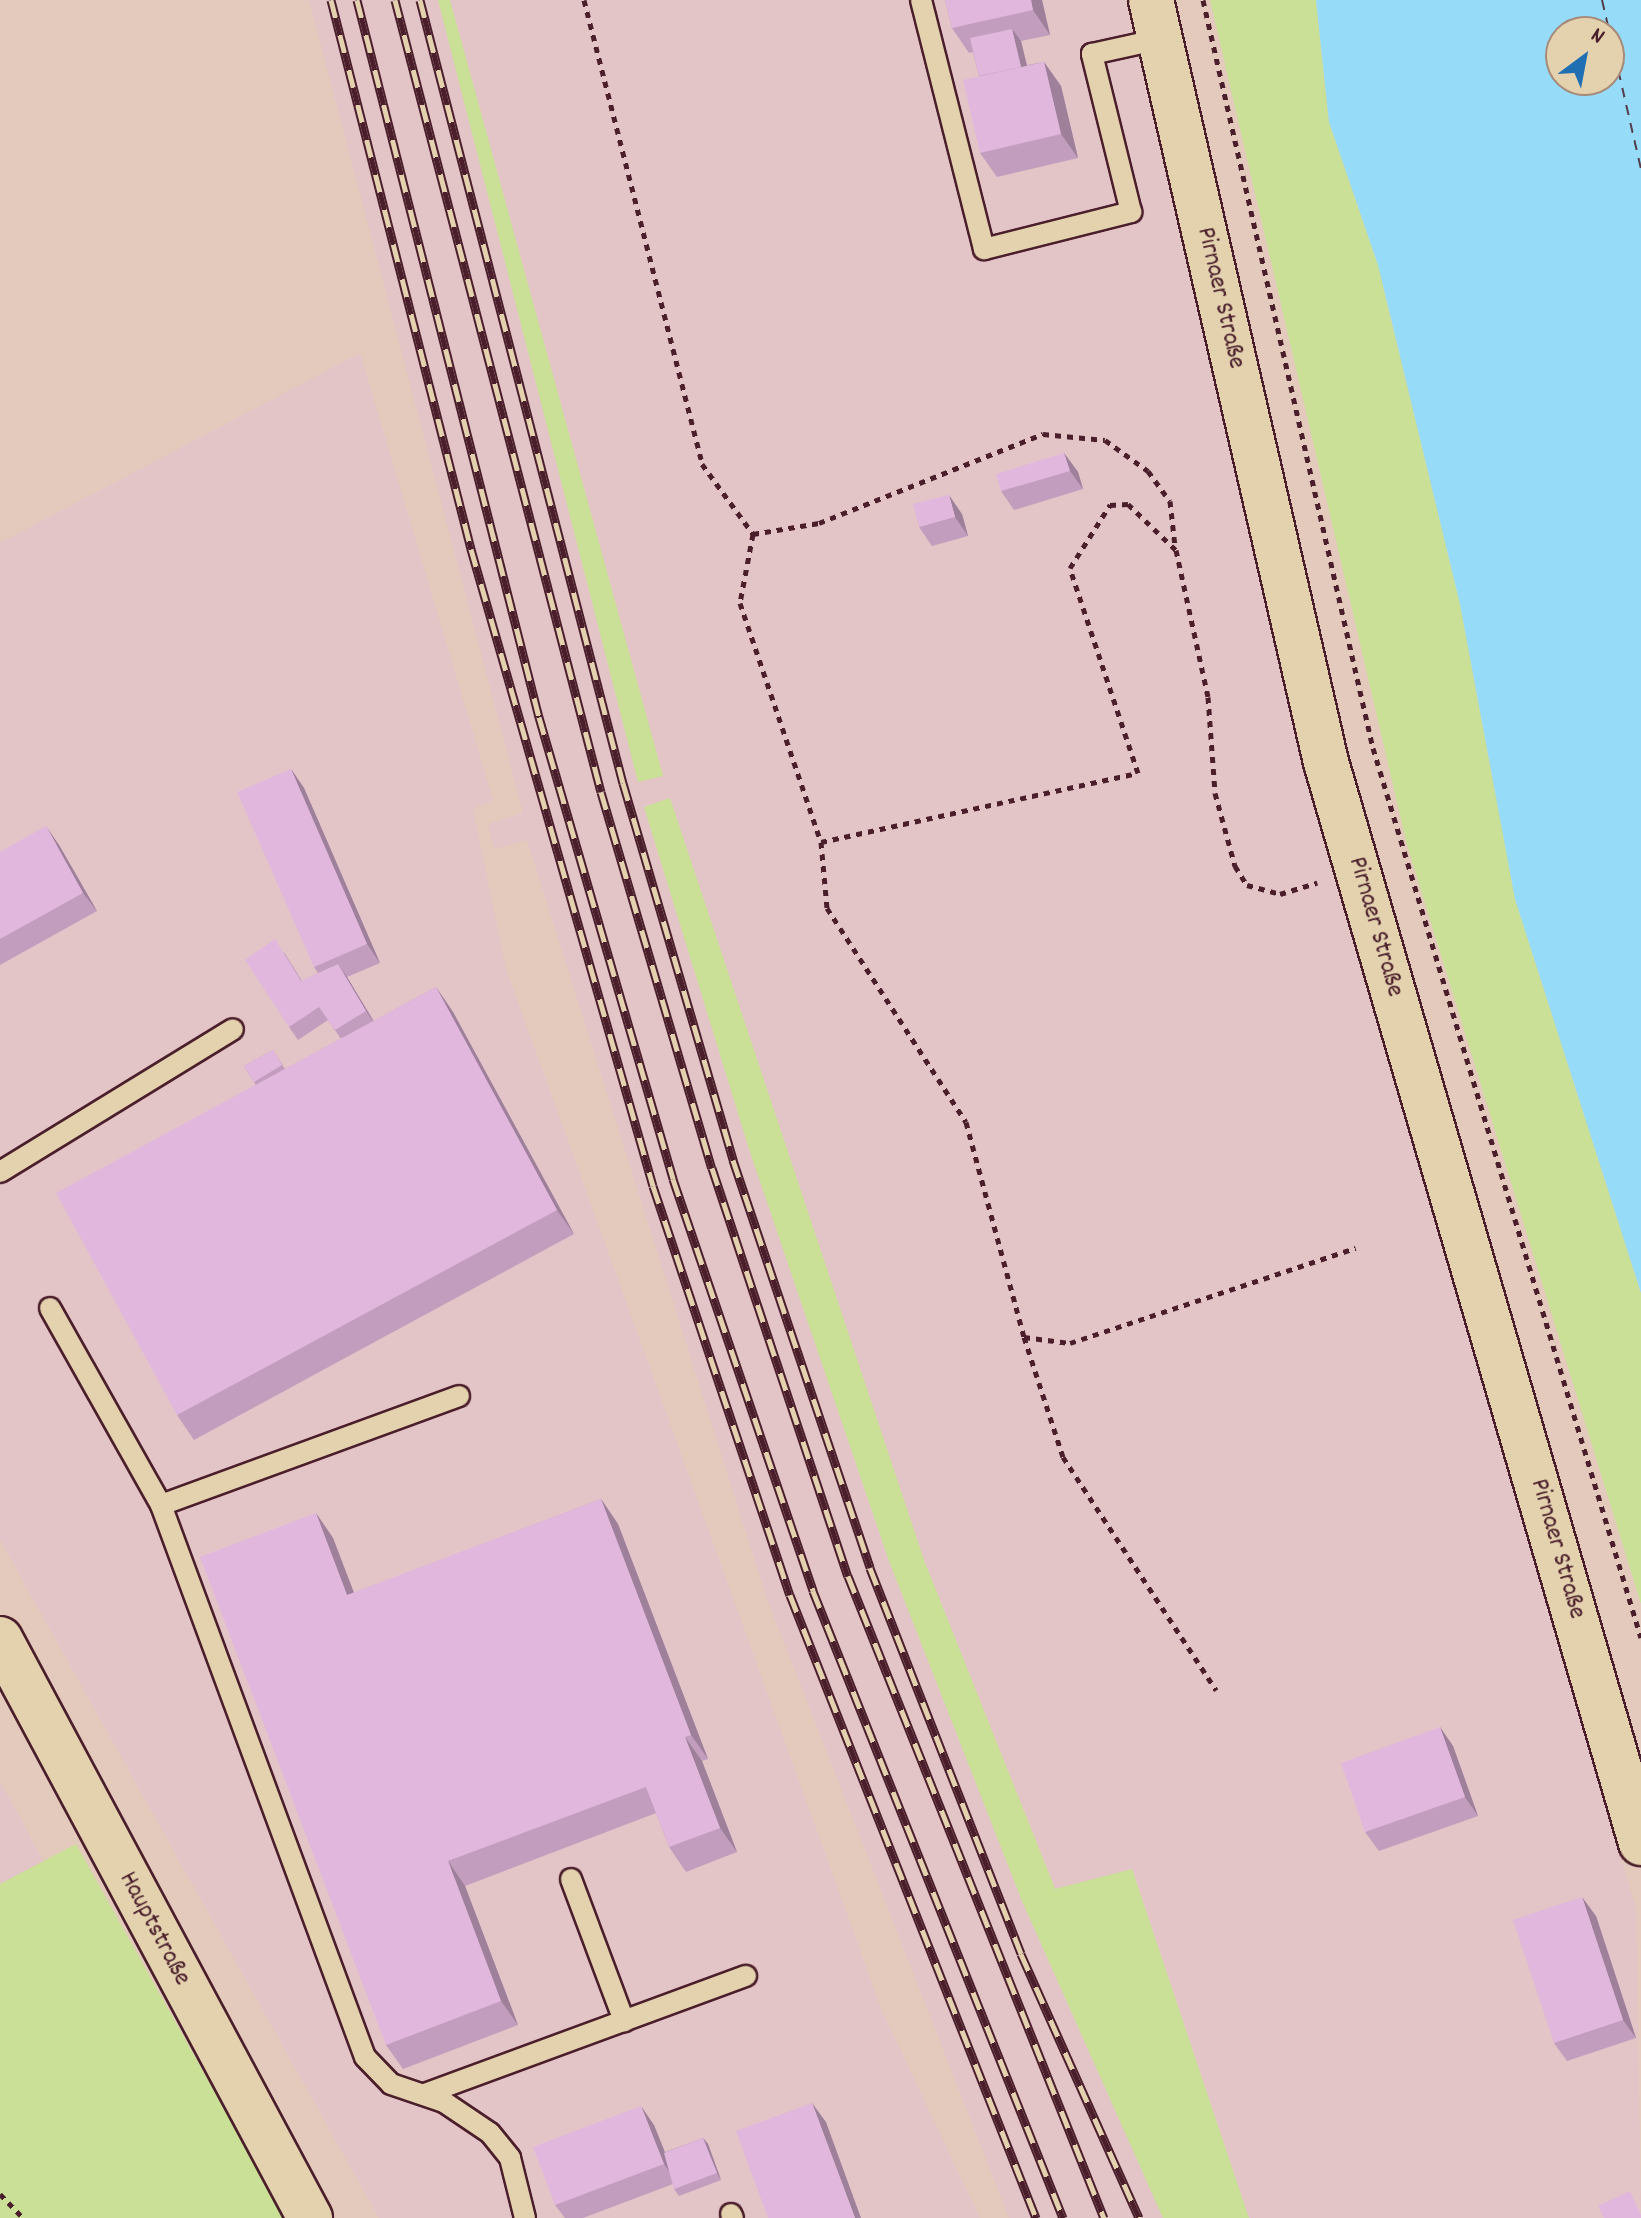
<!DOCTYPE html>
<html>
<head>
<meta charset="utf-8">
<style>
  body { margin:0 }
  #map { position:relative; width:1641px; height:2218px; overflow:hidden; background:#e3cabd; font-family:Dekko,sans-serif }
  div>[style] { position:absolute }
  .built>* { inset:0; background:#e3c4c7 }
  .green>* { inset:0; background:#c9e096 }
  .water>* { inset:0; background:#96dcf8 }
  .ferry>* { height:2px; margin-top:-1px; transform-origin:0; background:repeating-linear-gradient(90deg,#553b4a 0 10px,transparent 0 18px) }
  .path>* { height:5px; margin-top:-2.5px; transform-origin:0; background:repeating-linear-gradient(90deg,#4a1f2b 0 6px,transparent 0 12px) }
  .roads { filter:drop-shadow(2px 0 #4a1f2b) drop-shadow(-2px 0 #4a1f2b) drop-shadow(0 2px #4a1f2b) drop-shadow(0 -2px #4a1f2b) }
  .lane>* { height:20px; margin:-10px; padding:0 10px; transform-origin:10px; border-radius:10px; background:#e4d2af }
  .secondary>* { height:44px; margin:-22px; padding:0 22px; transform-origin:22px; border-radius:22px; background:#e4d2af }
  .rail>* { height:9px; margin-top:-4.5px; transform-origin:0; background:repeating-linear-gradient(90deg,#e4d2af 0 18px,#4a1f2b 0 36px); box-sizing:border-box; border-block:2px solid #4a1f2b }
  .wall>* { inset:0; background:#c29dbe }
  .shaded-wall>* { inset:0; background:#9e809b }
  .building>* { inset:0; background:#e2b7dd }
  span { translate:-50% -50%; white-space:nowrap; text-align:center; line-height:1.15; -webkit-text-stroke:6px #e4d2af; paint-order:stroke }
  .street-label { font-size:26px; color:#4a1f2b }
  .north { position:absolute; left:1545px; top:16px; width:80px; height:80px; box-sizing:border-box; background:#e4d2af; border:2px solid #a68a7a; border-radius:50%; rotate:32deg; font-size:22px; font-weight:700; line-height:32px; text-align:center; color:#4a1f2b }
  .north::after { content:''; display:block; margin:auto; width:28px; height:36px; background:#1f6fb2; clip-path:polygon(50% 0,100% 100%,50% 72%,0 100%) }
</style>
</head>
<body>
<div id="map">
  <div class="built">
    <i style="clip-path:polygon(309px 0,438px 0,638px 782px,663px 775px,450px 0,1125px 0,1310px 797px,1636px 1909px,1641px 2218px,1249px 2218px,1132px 1870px,1056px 1889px,924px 1560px,669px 798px,644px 807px,749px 1149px,889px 1561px,1022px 1901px,1163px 2218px,1009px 2218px,767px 1599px,527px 840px,494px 849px,488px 824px,523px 813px)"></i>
    <i style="clip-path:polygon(360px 353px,493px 800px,473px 809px,506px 969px,882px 2011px,980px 2218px,379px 2218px,0 1540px,0 543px)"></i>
    <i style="clip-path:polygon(0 1781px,44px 1862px,0 1884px)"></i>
  </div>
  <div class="green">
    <i style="clip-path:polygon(438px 0,450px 0,663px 776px,638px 782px)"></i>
    <i style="clip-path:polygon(1210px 0,1316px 0,1329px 122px,1378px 265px,1460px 604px,1515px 899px,1641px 1293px,1641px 1604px,1407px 845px)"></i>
    <i style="clip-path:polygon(670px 798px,924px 1560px,1055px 1889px,1132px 1869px,1249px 2218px,1163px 2218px,1022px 1901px,889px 1561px,749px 1149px,644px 807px)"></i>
    <i style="clip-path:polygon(76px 1844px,285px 2218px,0 2218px,0 1884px)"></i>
  </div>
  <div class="water">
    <i style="clip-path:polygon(evenodd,1316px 0,1641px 0,1641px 1293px,1515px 899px,1460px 604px,1378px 265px,1329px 122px,1316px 0,1561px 32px,1609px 32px,1609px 80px,1561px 80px,1561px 32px)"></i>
  </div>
  <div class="ferry">
    <i style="left:1602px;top:0;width:173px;rotate:77deg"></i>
  </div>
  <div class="path">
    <i style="left:584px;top:0;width:479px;rotate:75.7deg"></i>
    <i style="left:702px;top:464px;width:87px;rotate:53.9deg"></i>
    <i style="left:753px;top:534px;width:67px;rotate:-9.5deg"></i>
    <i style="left:819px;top:523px;width:241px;rotate:-21.7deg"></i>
    <i style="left:1043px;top:434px;width:62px;rotate:5.5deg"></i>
    <i style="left:1105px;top:440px;width:53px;rotate:35.8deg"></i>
    <i style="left:1148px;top:471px;width:37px;rotate:54deg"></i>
    <i style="left:1170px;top:501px;width:45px;rotate:83.7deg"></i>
    <i style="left:1203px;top:0;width:767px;rotate:77.2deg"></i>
    <i style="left:1373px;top:748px;width:929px;rotate:73.24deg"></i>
    <i style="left:753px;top:534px;width:70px;rotate:100.7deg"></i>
    <i style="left:740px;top:603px;width:252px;rotate:71.3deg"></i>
    <i style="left:821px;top:842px;width:324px;rotate:-12.3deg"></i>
    <i style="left:1138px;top:773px;width:216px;rotate:-108.4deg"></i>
    <i style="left:1070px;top:568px;width:75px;rotate:-57.6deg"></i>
    <i style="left:1110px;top:505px;width:18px;rotate:-3deg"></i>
    <i style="left:1128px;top:504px;width:66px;rotate:43.8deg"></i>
    <i style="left:1176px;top:550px;width:150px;rotate:77.7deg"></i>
    <i style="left:1208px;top:697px;width:96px;rotate:85.8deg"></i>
    <i style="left:1215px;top:793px;width:76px;rotate:74.7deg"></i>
    <i style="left:1235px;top:866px;width:22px;rotate:58deg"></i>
    <i style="left:1247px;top:885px;width:34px;rotate:15deg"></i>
    <i style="left:1280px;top:894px;width:39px;rotate:-17deg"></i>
    <i style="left:821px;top:842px;width:66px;rotate:84.8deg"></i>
    <i style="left:827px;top:908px;width:255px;rotate:57deg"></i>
    <i style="left:966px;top:1122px;width:223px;rotate:74.9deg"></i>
    <i style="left:1024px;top:1337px;width:46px;rotate:7.4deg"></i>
    <i style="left:1070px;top:1343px;width:301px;rotate:-18.4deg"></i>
    <i style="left:1024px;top:1337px;width:126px;rotate:72deg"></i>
    <i style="left:1063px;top:1457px;width:279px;rotate:56.7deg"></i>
    <i style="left:0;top:2194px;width:33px;rotate:46deg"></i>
  </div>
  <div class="roads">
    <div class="lane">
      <i style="left:921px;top:0;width:257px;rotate:75.8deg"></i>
      <i style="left:984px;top:249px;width:152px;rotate:-14.1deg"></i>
      <i style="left:1131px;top:212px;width:163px;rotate:-103.9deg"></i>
      <i style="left:1092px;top:54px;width:70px;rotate:-12.4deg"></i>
      <i style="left:0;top:1172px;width:273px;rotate:-31.5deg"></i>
      <i style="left:50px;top:1308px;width:226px;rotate:60.6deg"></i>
      <i style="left:459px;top:1396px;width:317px;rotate:159.9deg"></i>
      <i style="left:161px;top:1505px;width:588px;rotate:69.72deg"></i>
      <i style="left:365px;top:2057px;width:37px;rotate:46deg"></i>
      <i style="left:391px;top:2084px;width:56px;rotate:18.8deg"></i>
      <i style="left:444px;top:2102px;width:55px;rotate:34deg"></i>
      <i style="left:490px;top:2133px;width:32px;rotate:51deg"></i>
      <i style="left:510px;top:2158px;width:62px;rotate:76deg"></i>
      <i style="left:571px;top:1879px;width:152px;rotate:69.5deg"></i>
      <i style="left:425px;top:2094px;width:342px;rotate:-20.2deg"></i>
      <i style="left:731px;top:2214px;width:4px;rotate:63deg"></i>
    </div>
    <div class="secondary">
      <i style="left:1151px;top:0;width:782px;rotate:77.07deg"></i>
      <i style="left:1326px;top:762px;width:1126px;rotate:73.75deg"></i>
      <i style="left:0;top:1639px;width:657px;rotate:61.84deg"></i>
    </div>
  </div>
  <div class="rail">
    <i style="left:331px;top:0;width:567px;rotate:75.69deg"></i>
    <i style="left:471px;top:549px;width:662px;rotate:74.05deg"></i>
    <i style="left:653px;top:1186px;width:431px;rotate:71.5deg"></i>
    <i style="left:790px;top:1595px;width:670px;rotate:68.45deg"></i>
    <i style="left:357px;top:0;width:740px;rotate:75.76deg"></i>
    <i style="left:539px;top:717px;width:481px;rotate:73.8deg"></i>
    <i style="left:673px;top:1179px;width:435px;rotate:71.2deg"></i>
    <i style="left:813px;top:1591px;width:675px;rotate:68.26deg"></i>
    <i style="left:395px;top:0;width:818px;rotate:75.42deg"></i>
    <i style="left:601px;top:792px;width:392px;rotate:73.6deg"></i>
    <i style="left:712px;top:1168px;width:430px;rotate:71.6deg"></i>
    <i style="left:848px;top:1576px;width:691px;rotate:68.26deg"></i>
    <i style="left:420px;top:0;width:809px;rotate:75.47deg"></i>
    <i style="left:623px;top:783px;width:393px;rotate:73.7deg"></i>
    <i style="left:733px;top:1160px;width:430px;rotate:71.4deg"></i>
    <i style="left:870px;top:1568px;width:414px;rotate:68.6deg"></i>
    <i style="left:1021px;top:1954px;width:289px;rotate:65.9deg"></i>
  </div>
  <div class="wall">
    <i style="clip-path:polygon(945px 0,1042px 0,1050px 35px,1021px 41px,1027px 65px,1044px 62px,1061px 86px,1078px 158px,997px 177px,980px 153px,979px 76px,973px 52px,969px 53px,952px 28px)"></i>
    <i style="clip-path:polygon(1064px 453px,1078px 472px,1083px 489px,1014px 510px,1001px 491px)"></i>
    <i style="clip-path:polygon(962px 514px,968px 536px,932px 546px,919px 527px)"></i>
    <i style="clip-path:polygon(291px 769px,304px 788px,380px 963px,347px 977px,374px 1021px,436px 987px,453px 1012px,574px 1234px,194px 1440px,177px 1415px,256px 1085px,244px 1066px,273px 1050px,285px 1069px,341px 1039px,328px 1020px,298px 1040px,289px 1027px,284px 952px,302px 981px,318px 973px,314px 967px)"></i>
    <i style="clip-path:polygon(59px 845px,97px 911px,0 965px,0 852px)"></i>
    <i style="clip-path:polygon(601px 1499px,618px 1524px,708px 1759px,702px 1761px,737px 1852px,686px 1872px,669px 1847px,656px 1813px,465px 1886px,518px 2025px,403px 2069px,386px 2045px,316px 1513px,333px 1538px,354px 1593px)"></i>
    <i style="clip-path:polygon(1440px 1727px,1453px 1746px,1478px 1816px,1379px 1851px,1365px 1832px)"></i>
    <i style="clip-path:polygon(1596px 1916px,1636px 2038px,1567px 2061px,1554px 2043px)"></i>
    <i style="clip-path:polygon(654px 2125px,665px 2152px,703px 2138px,708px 2144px,721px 2180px,679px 2196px,674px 2189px,673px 2184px,583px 2218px,565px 2218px,555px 2205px)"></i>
  </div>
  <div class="shaded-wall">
    <i style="clip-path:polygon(1031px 0,1042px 0,1050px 35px,1033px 10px)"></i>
    <i style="clip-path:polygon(1012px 29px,1021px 41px,1033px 92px,1024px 79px)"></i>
    <i style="clip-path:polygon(1044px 62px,1061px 86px,1078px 158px,1061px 134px)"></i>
    <i style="clip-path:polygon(1064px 453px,1078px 472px,1083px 489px,1070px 471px)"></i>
    <i style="clip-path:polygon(949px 495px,962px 514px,968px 536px,955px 517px)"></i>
    <i style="clip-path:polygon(291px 769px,304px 788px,380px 963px,367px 944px)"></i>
    <i style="clip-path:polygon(46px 826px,59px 845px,97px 911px,83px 893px)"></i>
    <i style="clip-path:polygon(338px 964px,347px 977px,375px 1024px,366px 1011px)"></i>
    <i style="clip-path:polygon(436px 987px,453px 1012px,574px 1234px,557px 1210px)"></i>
    <i style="clip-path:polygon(601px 1499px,618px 1524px,708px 1759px,691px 1735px)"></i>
    <i style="clip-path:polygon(316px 1513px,333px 1538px,364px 1619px,347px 1595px)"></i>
    <i style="clip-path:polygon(1440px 1727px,1453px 1746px,1478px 1816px,1465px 1797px)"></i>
    <i style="clip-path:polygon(685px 1737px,702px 1761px,737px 1852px,720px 1828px)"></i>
    <i style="clip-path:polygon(448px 1861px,465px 1886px,518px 2025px,501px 2001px)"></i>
    <i style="clip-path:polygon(1582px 1897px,1596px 1916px,1636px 2038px,1623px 2020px)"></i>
    <i style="clip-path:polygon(812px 2103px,826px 2122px,861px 2218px,855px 2218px)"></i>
    <i style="clip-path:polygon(641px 2106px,654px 2125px,677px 2183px,664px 2164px)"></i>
    <i style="clip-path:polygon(703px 2138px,708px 2144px,721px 2180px,717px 2173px)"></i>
  </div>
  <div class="building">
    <i style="clip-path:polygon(945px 0,1031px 0,1033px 10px,952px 28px)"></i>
    <i style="clip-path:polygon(1012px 29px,1021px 67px,979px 76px,970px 38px)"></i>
    <i style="clip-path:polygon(1044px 62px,1061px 134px,980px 153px,963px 80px)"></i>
    <i style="clip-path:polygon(1064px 453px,1070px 471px,1001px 491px,996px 474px)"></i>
    <i style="clip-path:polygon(949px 495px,955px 517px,919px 527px,913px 504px)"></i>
    <i style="clip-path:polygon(291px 769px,367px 944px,314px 967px,237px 792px)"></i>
    <i style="clip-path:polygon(46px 826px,83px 893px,0 939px,0 852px)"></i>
    <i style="clip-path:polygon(275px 939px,301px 981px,338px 964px,366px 1011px,335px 1030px,319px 1007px,289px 1027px,245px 960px)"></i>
    <i style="clip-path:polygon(436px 987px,557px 1210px,177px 1415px,56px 1193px)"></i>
    <i style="clip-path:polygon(273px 1050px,282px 1065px,254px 1082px,244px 1066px)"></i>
    <i style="clip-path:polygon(601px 1499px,691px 1735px,685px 1737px,720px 1828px,669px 1847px,646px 1787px,448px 1861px,501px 2001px,386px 2045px,200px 1557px,316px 1513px,347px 1595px)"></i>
    <i style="clip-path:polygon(1440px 1727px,1465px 1797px,1365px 1832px,1341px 1763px)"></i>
    <i style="clip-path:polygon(1582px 1897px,1623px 2020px,1554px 2043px,1513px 1920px)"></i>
    <i style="clip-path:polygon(812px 2103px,855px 2218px,768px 2218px,736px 2131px)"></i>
    <i style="clip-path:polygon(641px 2106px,664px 2164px,555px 2205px,533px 2147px)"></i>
    <i style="clip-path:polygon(703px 2138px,717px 2173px,674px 2189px,664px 2153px)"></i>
    <i style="clip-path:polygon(1630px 2191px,1641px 2215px,1641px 2218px,1604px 2218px,1598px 2206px)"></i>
  </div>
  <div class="street-label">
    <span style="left:1220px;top:298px;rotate:77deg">Pirnaer Straße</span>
    <span style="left:1375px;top:927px;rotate:74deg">Pirnaer Straße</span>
    <span style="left:1557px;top:1549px;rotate:74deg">Pirnaer Straße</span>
    <span style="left:154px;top:1929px;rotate:62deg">Hauptstraße</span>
  </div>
  <div class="north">N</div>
</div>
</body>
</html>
